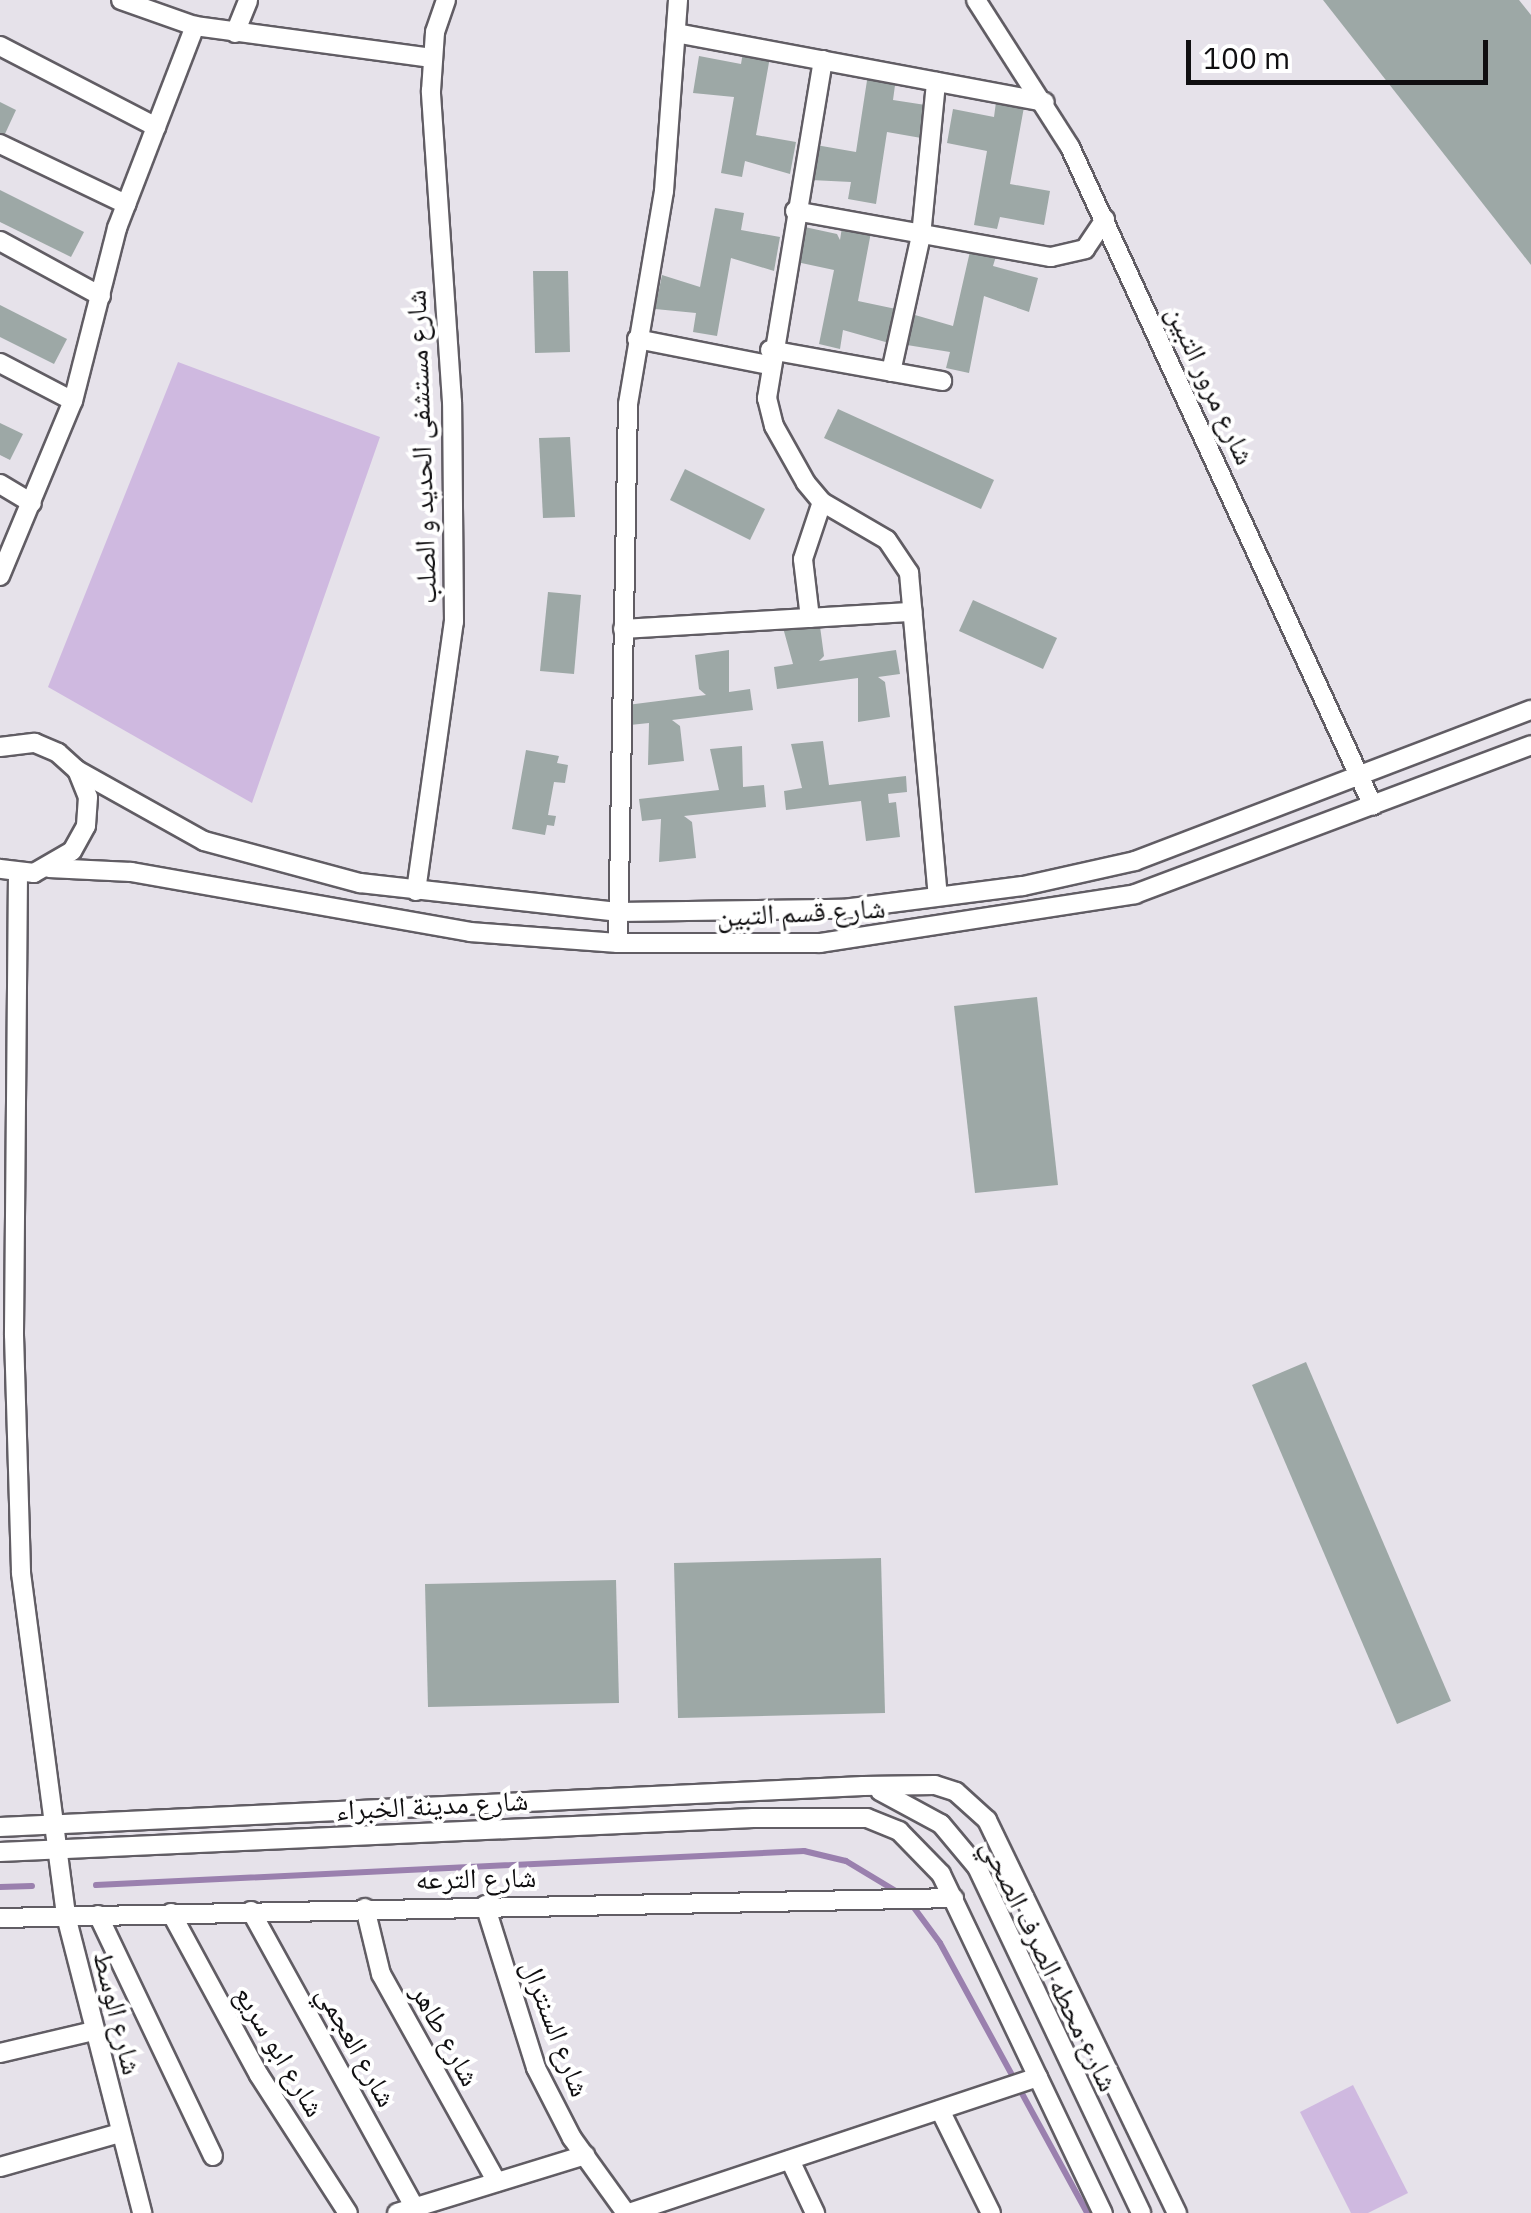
<!DOCTYPE html>
<html>
<head>
<meta charset="utf-8">
<style>
  body { margin:0 }
  #map { position:relative; width:1531px; height:2213px; overflow:hidden; background:#e6e2ea; font-family:"IBM Plex Sans","Noto Naskh Arabic",sans-serif }
  div>[style] { position:absolute }
  .green>* { inset:0; background:#cfb9e0 }
  .stream>* { height:6px; margin:-3px; padding:0 3px; transform-origin:3px; border-radius:3px; background:#9a80ae }
  .building>* { inset:0; background:#9da8a6 }
  .roads { filter:drop-shadow(2px 0 #615d64) drop-shadow(-2px 0 #615d64) drop-shadow(0 2px #615d64) drop-shadow(0 -2px #615d64) }
  .minor>* { height:18px; margin:-9px; padding:0 9px; transform-origin:9px; border-radius:9px; background:#fff }
  span { translate:-50% -50%; white-space:nowrap; text-align:center; line-height:1.15; -webkit-text-stroke:8px #fff; paint-order:stroke }
  .street-label { font-size:28px; color:#100f11 }
  .scale { position:absolute; left:1186px; top:40px; width:302px; height:45px; box-sizing:border-box; border:5px solid #100f11; border-top:0; padding-left:12px; font-size:30px; line-height:35px; white-space:nowrap; color:#100f11; -webkit-text-stroke:8px #fff; paint-order:stroke }
</style>
</head>
<body>
<div id="map">
  <div class="green">
    <i style="clip-path:polygon(178px 362px,380px 437px,252px 803px,48px 687px)"></i>
    <i style="clip-path:polygon(1353px 2085px,1408px 2193px,1368px 2213px,1351px 2213px,1300px 2112px)"></i>
  </div>
  <div class="stream">
    <i style="left:96px;top:1885px;width:709px;rotate:-2.75deg"></i>
    <i style="left:804px;top:1851px;width:43px;rotate:13.4deg"></i>
    <i style="left:846px;top:1861px;width:62px;rotate:31.1deg"></i>
    <i style="left:0;top:1887px;width:32px;rotate:-2deg"></i>
    <i style="left:912px;top:1905px;width:47px;rotate:53.6deg"></i>
    <i style="left:940px;top:1943px;width:307px;rotate:61.4deg"></i>
  </div>
  <div class="building">
    <i style="clip-path:polygon(1323px 0,1519px 0,1531px 15px,1531px 265px)"></i>
    <i style="clip-path:polygon(743px 52px,770px 57px,756px 135px,796px 142px,790px 174px,745px 161px,742px 177px,721px 173px,734px 97px,693px 93px,699px 56px,741px 64px)"></i>
    <i style="clip-path:polygon(868px 74px,896px 78px,893px 100px,932px 106px,927px 139px,887px 132px,876px 204px,848px 199px,851px 182px,811px 180px,816px 145px,856px 152px)"></i>
    <i style="clip-path:polygon(0 102px,16px 110px,4px 136px,0 134px)"></i>
    <i style="clip-path:polygon(996px 102px,1024px 107px,1010px 184px,1050px 191px,1044px 225px,1000px 217px,997px 229px,974px 225px,987px 151px,947px 143px,953px 109px,994px 117px)"></i>
    <i style="clip-path:polygon(0 190px,84px 232px,71px 257px,0 222px)"></i>
    <i style="clip-path:polygon(715px 208px,744px 213px,741px 230px,780px 237px,774px 271px,731px 258px,717px 336px,693px 332px,696px 313px,655px 309px,662px 275px,700px 287px)"></i>
    <i style="clip-path:polygon(843px 221px,872px 227px,858px 301px,896px 309px,889px 343px,843px 330px,840px 349px,819px 344px,834px 270px,792px 261px,800px 226px,837px 234px,840px 240px)"></i>
    <i style="clip-path:polygon(971px 247px,997px 253px,993px 266px,1038px 278px,1029px 312px,984px 296px,969px 373px,946px 368px,950px 352px,907px 345px,915px 315px,953px 326px)"></i>
    <i style="clip-path:polygon(533px 271px,568px 271px,570px 352px,535px 353px)"></i>
    <i style="clip-path:polygon(0 305px,67px 339px,54px 364px,0 337px)"></i>
    <i style="clip-path:polygon(838px 409px,994px 480px,981px 509px,824px 438px)"></i>
    <i style="clip-path:polygon(0 423px,23px 434px,10px 460px,0 455px)"></i>
    <i style="clip-path:polygon(570px 437px,575px 517px,543px 518px,539px 438px)"></i>
    <i style="clip-path:polygon(685px 469px,765px 509px,750px 540px,670px 500px)"></i>
    <i style="clip-path:polygon(548px 592px,581px 595px,574px 674px,540px 671px)"></i>
    <i style="clip-path:polygon(973px 600px,1057px 638px,1043px 669px,959px 631px)"></i>
    <i style="clip-path:polygon(819px 619px,824px 656px,819px 661px,896px 650px,900px 674px,878px 677px,885px 682px,890px 717px,858px 722px,858px 678px,777px 689px,774px 667px,793px 664px,782px 624px)"></i>
    <i style="clip-path:polygon(729px 650px,729px 692px,750px 689px,753px 710px,672px 720px,680px 726px,684px 761px,648px 765px,649px 723px,630px 725px,627px 705px,706px 695px,699px 689px,695px 655px)"></i>
    <i style="clip-path:polygon(823px 741px,829px 785px,906px 776px,907px 792px,888px 794px,889px 803px,896px 802px,900px 837px,866px 841px,861px 801px,786px 810px,784px 791px,802px 788px,791px 744px)"></i>
    <i style="clip-path:polygon(742px 746px,743px 787px,764px 785px,766px 807px,684px 816px,692px 822px,696px 858px,659px 862px,661px 819px,642px 821px,639px 799px,719px 790px,710px 749px)"></i>
    <i style="clip-path:polygon(526px 750px,559px 756px,557px 763px,568px 765px,565px 783px,554px 782px,548px 815px,556px 816px,554px 826px,547px 825px,545px 835px,512px 829px)"></i>
    <i style="clip-path:polygon(1037px 997px,1058px 1185px,975px 1193px,954px 1006px)"></i>
    <i style="clip-path:polygon(1306px 1362px,1451px 1701px,1397px 1724px,1252px 1385px)"></i>
    <i style="clip-path:polygon(881px 1558px,885px 1713px,678px 1718px,674px 1563px)"></i>
    <i style="clip-path:polygon(616px 1580px,619px 1703px,428px 1707px,425px 1584px)"></i>
  </div>
  <div class="roads">
    <div class="minor">
      <i style="left:121px;top:0;width:78px;rotate:19.4deg"></i>
      <i style="left:195px;top:26px;width:239px;rotate:7.7deg"></i>
      <i style="left:976px;top:0;width:174px;rotate:57.4deg"></i>
      <i style="left:1070px;top:147px;width:725px;rotate:65.31deg"></i>
      <i style="left:235px;top:33px;width:35px;rotate:-68deg"></i>
      <i style="left:676px;top:33px;width:375px;rotate:10.6deg"></i>
      <i style="left:0;top:46px;width:176px;rotate:27.4deg"></i>
      <i style="left:823px;top:60px;width:343px;rotate:99.4deg"></i>
      <i style="left:767px;top:398px;width:29px;rotate:76deg"></i>
      <i style="left:774px;top:426px;width:65px;rotate:60.7deg"></i>
      <i style="left:806px;top:483px;width:25px;rotate:50deg"></i>
      <i style="left:822px;top:502px;width:75px;rotate:30.3deg"></i>
      <i style="left:887px;top:540px;width:40px;rotate:56deg"></i>
      <i style="left:909px;top:573px;width:324px;rotate:84.9deg"></i>
      <i style="left:0;top:144px;width:140px;rotate:25.5deg"></i>
      <i style="left:795px;top:211px;width:260px;rotate:10.2deg"></i>
      <i style="left:1051px;top:257px;width:35px;rotate:-13deg"></i>
      <i style="left:1085px;top:249px;width:36px;rotate:-56deg"></i>
      <i style="left:0;top:241px;width:115px;rotate:28.6deg"></i>
      <i style="left:637px;top:339px;width:134px;rotate:11.2deg"></i>
      <i style="left:770px;top:350px;width:175px;rotate:10.2deg"></i>
      <i style="left:0;top:363px;width:82px;rotate:27.5deg"></i>
      <i style="left:891px;top:372px;width:139px;rotate:-77.6deg"></i>
      <i style="left:921px;top:236px;width:155px;rotate:-84.4deg"></i>
      <i style="left:0;top:484px;width:37px;rotate:31deg"></i>
      <i style="left:0;top:576px;width:190px;rotate:-67.4deg"></i>
      <i style="left:73px;top:401px;width:179px;rotate:-75.7deg"></i>
      <i style="left:117px;top:228px;width:217px;rotate:-68.9deg"></i>
      <i style="left:810px;top:618px;width:59px;rotate:-96.8deg"></i>
      <i style="left:803px;top:559px;width:60px;rotate:-71.6deg"></i>
      <i style="left:623px;top:629px;width:290px;rotate:-3.4deg"></i>
      <i style="left:0;top:747px;width:35px;rotate:-7deg"></i>
      <i style="left:35px;top:743px;width:25px;rotate:23deg"></i>
      <i style="left:58px;top:753px;width:25px;rotate:42deg"></i>
      <i style="left:77px;top:770px;width:29px;rotate:68deg"></i>
      <i style="left:88px;top:797px;width:29px;rotate:94deg"></i>
      <i style="left:86px;top:826px;width:29px;rotate:119deg"></i>
      <i style="left:72px;top:851px;width:44px;rotate:149.9deg"></i>
      <i style="left:34px;top:873px;width:34px;rotate:-173deg"></i>
      <i style="left:77px;top:770px;width:145px;rotate:29.2deg"></i>
      <i style="left:204px;top:841px;width:162px;rotate:15.1deg"></i>
      <i style="left:360px;top:883px;width:261px;rotate:6.4deg"></i>
      <i style="left:619px;top:912px;width:224px;rotate:-0.8deg"></i>
      <i style="left:843px;top:909px;width:181px;rotate:-7.3deg"></i>
      <i style="left:1023px;top:886px;width:115px;rotate:-12.6deg"></i>
      <i style="left:1135px;top:861px;width:424px;rotate:-20.9deg"></i>
      <i style="left:49px;top:868px;width:82px;rotate:2.8deg"></i>
      <i style="left:131px;top:872px;width:344px;rotate:10deg"></i>
      <i style="left:470px;top:932px;width:148px;rotate:4.3deg"></i>
      <i style="left:618px;top:943px;width:202px"></i>
      <i style="left:820px;top:943px;width:319px;rotate:-8.8deg"></i>
      <i style="left:1135px;top:894px;width:423px;rotate:-20.6deg"></i>
      <i style="left:18px;top:873px;width:462px;rotate:90.5deg"></i>
      <i style="left:14px;top:1335px;width:238px;rotate:88.3deg"></i>
      <i style="left:21px;top:1573px;width:346px;rotate:82.5deg"></i>
      <i style="left:66px;top:1916px;width:307px;rotate:75.6deg"></i>
      <i style="left:416px;top:891px;width:272px;rotate:-82deg"></i>
      <i style="left:454px;top:622px;width:220px;rotate:-90.5deg"></i>
      <i style="left:452px;top:402px;width:312px;rotate:-93.9deg"></i>
      <i style="left:431px;top:91px;width:59px;rotate:-86.1deg"></i>
      <i style="left:435px;top:32px;width:34px;rotate:-71deg"></i>
      <i style="left:618px;top:943px;width:539px;rotate:-88.94deg"></i>
      <i style="left:628px;top:404px;width:216px;rotate:-80.4deg"></i>
      <i style="left:664px;top:191px;width:192px;rotate:-85.8deg"></i>
      <i style="left:880px;top:1791px;width:69px;rotate:28.4deg"></i>
      <i style="left:941px;top:1824px;width:56px;rotate:50.1deg"></i>
      <i style="left:977px;top:1867px;width:383px;rotate:64.6deg"></i>
      <i style="left:0;top:1827px;width:864px;rotate:-2.72deg"></i>
      <i style="left:863px;top:1786px;width:72px;rotate:-0.8deg"></i>
      <i style="left:935px;top:1785px;width:22px;rotate:18deg"></i>
      <i style="left:956px;top:1792px;width:42px;rotate:42.1deg"></i>
      <i style="left:987px;top:1820px;width:437px;rotate:64.2deg"></i>
      <i style="left:0;top:1852px;width:754px;rotate:-2.59deg"></i>
      <i style="left:753px;top:1818px;width:114px"></i>
      <i style="left:867px;top:1818px;width:35px;rotate:22deg"></i>
      <i style="left:899px;top:1831px;width:60px;rotate:45.7deg"></i>
      <i style="left:941px;top:1874px;width:376px;rotate:64.5deg"></i>
      <i style="left:485px;top:1905px;width:171px;rotate:72.6deg"></i>
      <i style="left:536px;top:2068px;width:79px;rotate:62.8deg"></i>
      <i style="left:572px;top:2138px;width:92px;rotate:54.2deg"></i>
      <i style="left:365px;top:1908px;width:68px;rotate:76.4deg"></i>
      <i style="left:381px;top:1974px;width:238px;rotate:60.9deg"></i>
      <i style="left:251px;top:1911px;width:339px;rotate:61.1deg"></i>
      <i style="left:171px;top:1913px;width:184px;rotate:61.5deg"></i>
      <i style="left:259px;top:2075px;width:164px;rotate:57.2deg"></i>
      <i style="left:98px;top:1915px;width:267px;rotate:64.5deg"></i>
      <i style="left:0;top:1918px;width:954px;rotate:-1.2deg"></i>
      <i style="left:0;top:2053px;width:96px;rotate:-13.3deg"></i>
      <i style="left:940px;top:2110px;width:115px;rotate:63.7deg"></i>
      <i style="left:790px;top:2160px;width:59px;rotate:64.7deg"></i>
      <i style="left:0;top:2167px;width:125px;rotate:-15.8deg"></i>
      <i style="left:397px;top:2213px;width:197px;rotate:-17.1deg"></i>
      <i style="left:629px;top:2213px;width:431px;rotate:-18.4deg"></i>
    </div>
  </div>
  <div class="street-label">
    <span style="left:1211px;top:385px;rotate:65deg">شارع مرور التبين</span>
    <span style="left:421px;top:447px;rotate:-92deg">شارع مستشفى الحديد و الصلب</span>
    <span style="left:801px;top:912px;rotate:-3deg">شارع قسم التبين</span>
    <span style="left:432px;top:1805px;rotate:-3deg">شارع مدينة الخبراء</span>
    <span style="left:476px;top:1878px;rotate:-1deg">شارع الترعه</span>
    <span style="left:1050px;top:1965px;rotate:64deg">شارع محطه الصرف الصحي</span>
    <span style="left:118px;top:2013px;rotate:76deg">شارع الوسط</span>
    <span style="left:556px;top:2028px;rotate:69deg">شارع السنترال</span>
    <span style="left:446px;top:2035px;rotate:61deg">شارع طاهر</span>
    <span style="left:357px;top:2046px;rotate:61deg">شارع العجمي</span>
    <span style="left:280px;top:2051px;rotate:59deg">شارع ابو سريع</span>
  </div>
  <div class="scale">100 m</div>
</div>
</body>
</html>
